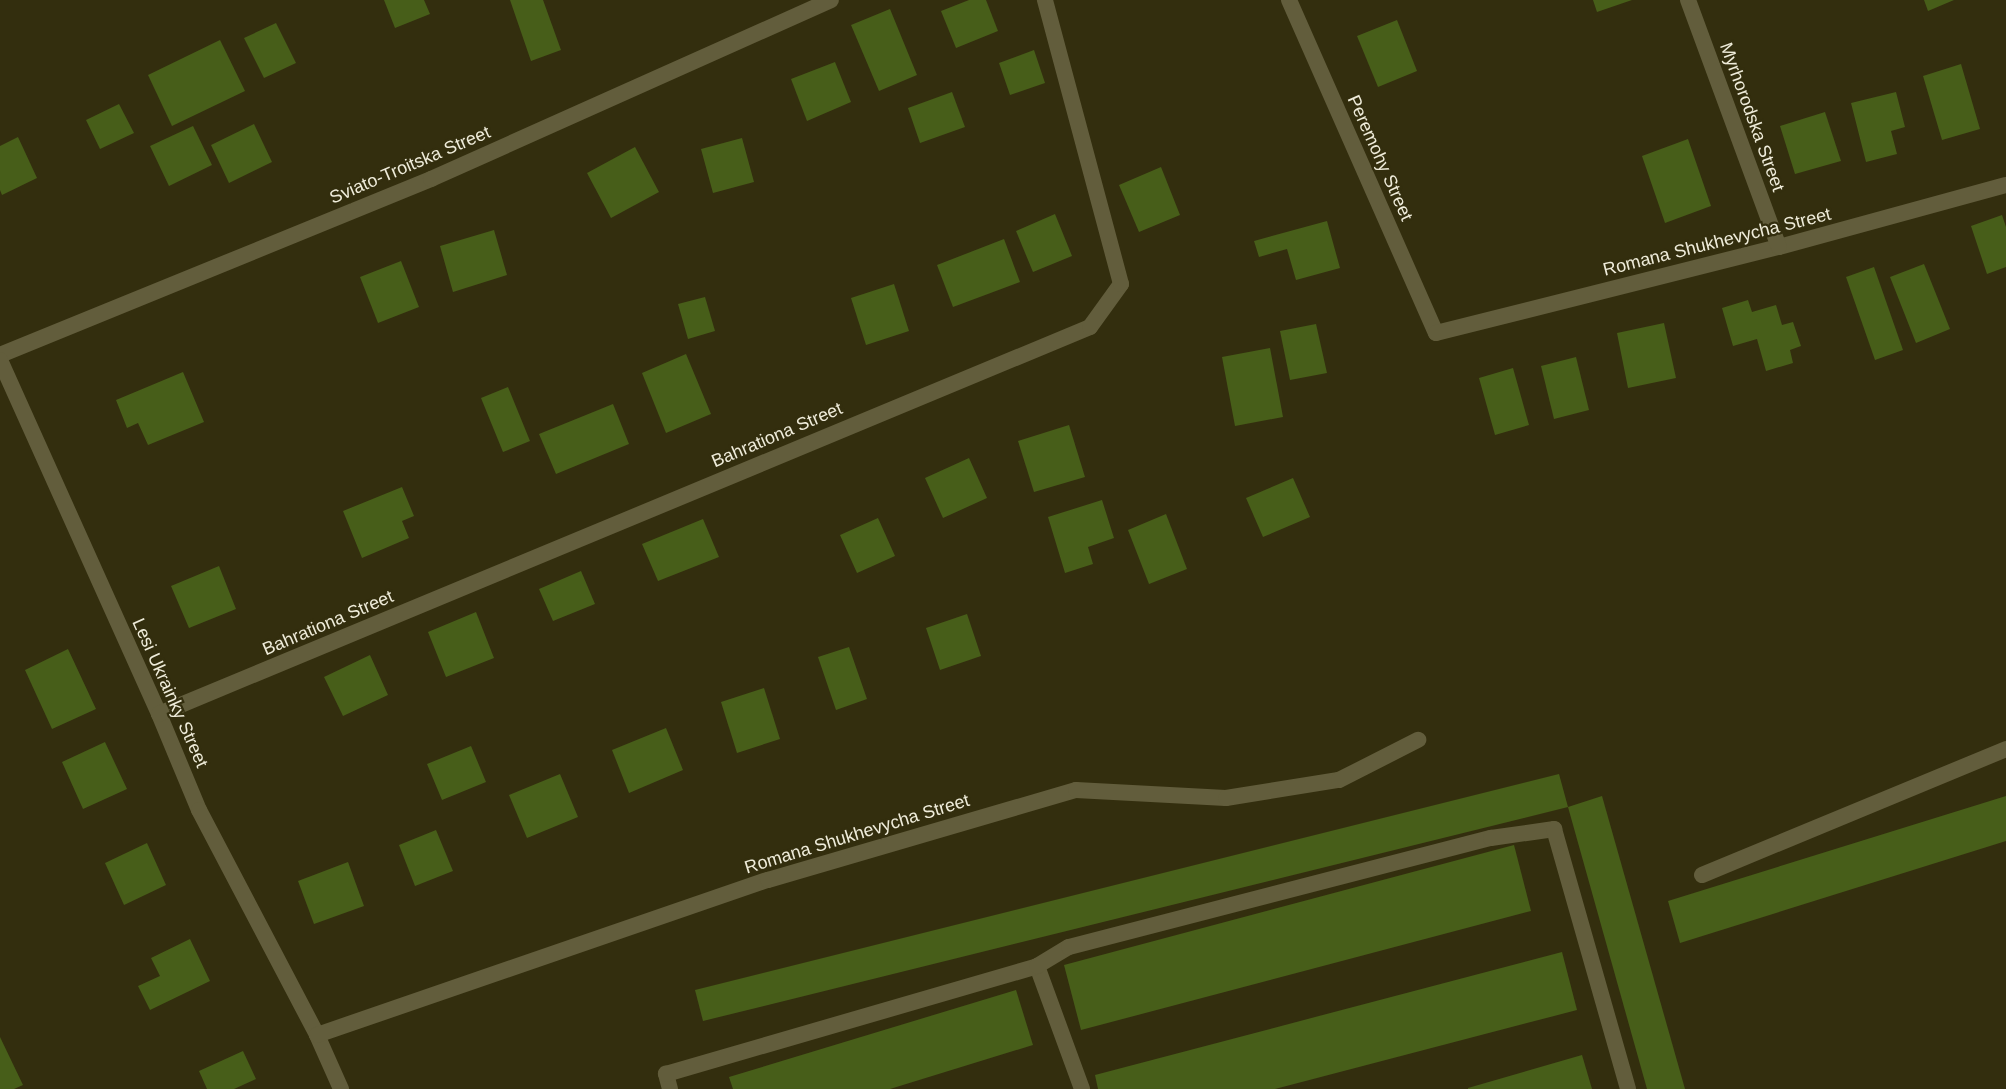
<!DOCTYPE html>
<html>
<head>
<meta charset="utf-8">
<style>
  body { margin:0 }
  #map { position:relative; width:2006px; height:1089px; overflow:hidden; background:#332e0e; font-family:Helvetica,sans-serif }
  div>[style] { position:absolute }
  .building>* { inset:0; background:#475e19 }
  .service>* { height:16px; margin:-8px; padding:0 8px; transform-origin:8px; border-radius:8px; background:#625d3c }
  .minor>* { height:16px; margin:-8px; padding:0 8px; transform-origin:8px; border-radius:8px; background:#625d3c }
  span { translate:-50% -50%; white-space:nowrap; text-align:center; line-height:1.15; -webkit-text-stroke:4.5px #332e0e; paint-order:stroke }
  .street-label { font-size:18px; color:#efecda }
</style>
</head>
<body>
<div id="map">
  <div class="building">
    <i style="clip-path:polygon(384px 0,424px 0,430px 14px,395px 28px)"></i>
    <i style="clip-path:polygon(510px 0,543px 0,561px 50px,531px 61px)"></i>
    <i style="clip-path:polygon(969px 0,986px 0,998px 31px,956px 48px,941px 11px)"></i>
    <i style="clip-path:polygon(1593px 0,1632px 0,1597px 12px)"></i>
    <i style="clip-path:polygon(1924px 0,1954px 0,1928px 11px)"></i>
    <i style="clip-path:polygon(890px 9px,917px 75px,879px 91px,851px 25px)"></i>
    <i style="clip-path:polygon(1397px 20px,1417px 71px,1378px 87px,1357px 36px)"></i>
    <i style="clip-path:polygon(276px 23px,296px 63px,264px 78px,244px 38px)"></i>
    <i style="clip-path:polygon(220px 40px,245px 91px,172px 126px,148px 75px)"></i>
    <i style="clip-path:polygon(1034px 50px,1045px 83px,1010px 95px,999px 63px)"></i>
    <i style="clip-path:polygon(835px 62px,851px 102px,807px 121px,791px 79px)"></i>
    <i style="clip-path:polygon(1961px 64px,1980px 129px,1942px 140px,1923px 76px)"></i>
    <i style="clip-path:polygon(952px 92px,965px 127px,920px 143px,908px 108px)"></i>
    <i style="clip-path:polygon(1896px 92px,1905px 127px,1891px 131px,1897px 154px,1866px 162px,1851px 103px)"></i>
    <i style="clip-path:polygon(119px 104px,134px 133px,100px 149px,86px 120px)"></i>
    <i style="clip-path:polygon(1825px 112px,1841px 161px,1795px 174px,1780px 126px)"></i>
    <i style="clip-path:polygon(254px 124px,272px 162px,229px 183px,211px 145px)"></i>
    <i style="clip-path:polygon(193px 126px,212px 165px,169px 186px,150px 146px)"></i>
    <i style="clip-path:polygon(18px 137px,37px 178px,2px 195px,0 190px,0 146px)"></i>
    <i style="clip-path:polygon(742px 138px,754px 182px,713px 193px,701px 149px)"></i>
    <i style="clip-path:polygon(1688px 139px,1711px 206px,1665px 223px,1642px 156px)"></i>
    <i style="clip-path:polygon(635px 147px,659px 192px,611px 218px,587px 173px)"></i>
    <i style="clip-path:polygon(1161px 167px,1180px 215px,1139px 232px,1119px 185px)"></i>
    <i style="clip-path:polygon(1055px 214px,1072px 256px,1033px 272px,1016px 231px)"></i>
    <i style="clip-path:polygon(2002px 215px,2006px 227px,2006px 267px,1987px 274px,1971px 226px)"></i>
    <i style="clip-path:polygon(1327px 221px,1340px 268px,1296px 280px,1287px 249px,1259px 257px,1254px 241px)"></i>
    <i style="clip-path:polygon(494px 230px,507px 275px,453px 292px,440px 246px)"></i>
    <i style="clip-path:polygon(1004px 239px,1020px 282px,953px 307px,937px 265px)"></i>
    <i style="clip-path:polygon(401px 261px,419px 307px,378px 323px,360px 277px)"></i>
    <i style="clip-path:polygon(1924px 264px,1950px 329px,1916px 343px,1890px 277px)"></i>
    <i style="clip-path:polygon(1874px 267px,1903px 350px,1875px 360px,1846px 277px)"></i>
    <i style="clip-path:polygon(894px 284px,909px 331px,866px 345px,851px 298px)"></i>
    <i style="clip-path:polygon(705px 297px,715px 331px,688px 339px,678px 304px)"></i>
    <i style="clip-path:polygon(1748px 300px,1752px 312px,1776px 305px,1782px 325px,1793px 322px,1801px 346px,1790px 350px,1793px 363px,1766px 371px,1757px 339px,1733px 346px,1722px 308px)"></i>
    <i style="clip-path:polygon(1664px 323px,1676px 378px,1628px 388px,1617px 333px)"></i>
    <i style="clip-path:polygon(1316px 324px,1327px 373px,1290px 380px,1280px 331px)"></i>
    <i style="clip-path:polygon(1270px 348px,1283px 417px,1235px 426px,1222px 357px)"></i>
    <i style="clip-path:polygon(686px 354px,711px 414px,666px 433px,642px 373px)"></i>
    <i style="clip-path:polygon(1576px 357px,1589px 410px,1554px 419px,1541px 366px)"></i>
    <i style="clip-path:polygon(1513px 368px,1529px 425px,1495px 435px,1479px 378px)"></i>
    <i style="clip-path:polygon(183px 372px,204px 422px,148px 445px,138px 423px,127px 428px,116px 400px)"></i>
    <i style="clip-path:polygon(508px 387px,530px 441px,503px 452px,481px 398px)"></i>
    <i style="clip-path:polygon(613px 404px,629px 444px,556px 474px,539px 434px)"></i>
    <i style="clip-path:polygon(1069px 425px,1085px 477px,1034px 492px,1018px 441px)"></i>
    <i style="clip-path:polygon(969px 458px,987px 498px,943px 518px,925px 478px)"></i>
    <i style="clip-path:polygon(1293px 478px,1310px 517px,1263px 537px,1246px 498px)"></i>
    <i style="clip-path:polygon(402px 487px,414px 516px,402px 521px,409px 538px,362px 558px,343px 511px)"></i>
    <i style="clip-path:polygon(1102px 500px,1114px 538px,1088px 547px,1093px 564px,1065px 573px,1048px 517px)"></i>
    <i style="clip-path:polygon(1166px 514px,1187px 569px,1149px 584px,1128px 530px)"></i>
    <i style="clip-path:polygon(878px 518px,895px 556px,857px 573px,840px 535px)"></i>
    <i style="clip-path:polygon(703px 519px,719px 557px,658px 581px,642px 544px)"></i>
    <i style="clip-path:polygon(219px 566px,236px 609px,189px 628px,171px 586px)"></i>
    <i style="clip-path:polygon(581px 571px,595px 604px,553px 621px,539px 589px)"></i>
    <i style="clip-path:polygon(476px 612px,494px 658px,446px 677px,428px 632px)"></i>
    <i style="clip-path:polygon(967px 614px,981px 656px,940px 670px,926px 628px)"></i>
    <i style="clip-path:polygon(849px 647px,867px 699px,836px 710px,818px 657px)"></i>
    <i style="clip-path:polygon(68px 649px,96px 709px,52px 729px,25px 670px)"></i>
    <i style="clip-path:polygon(370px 655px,388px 695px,343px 716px,324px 677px)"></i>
    <i style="clip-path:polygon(764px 688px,780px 739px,737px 753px,721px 702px)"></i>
    <i style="clip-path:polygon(666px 728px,683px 770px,629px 793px,612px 750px)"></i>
    <i style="clip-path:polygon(105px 742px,127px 789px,83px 809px,62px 762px)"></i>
    <i style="clip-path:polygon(471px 746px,486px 782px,442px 800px,427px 764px)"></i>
    <i style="clip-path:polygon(560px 774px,578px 817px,527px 838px,509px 795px)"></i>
    <i style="clip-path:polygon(1559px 774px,1568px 807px,703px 1021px,695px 990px)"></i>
    <i style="clip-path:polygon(1602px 796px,1685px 1089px,1647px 1089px,1568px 807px)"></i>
    <i style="clip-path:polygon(2006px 796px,2006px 841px,1680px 943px,1668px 901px)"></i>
    <i style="clip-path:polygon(436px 830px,453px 871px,415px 886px,399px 845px)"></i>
    <i style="clip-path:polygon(147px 843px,166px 885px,124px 905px,105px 863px)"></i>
    <i style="clip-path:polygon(1514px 845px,1531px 911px,1081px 1030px,1064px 965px)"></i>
    <i style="clip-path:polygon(348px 862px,364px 906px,314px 924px,298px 881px)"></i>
    <i style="clip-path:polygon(190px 939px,210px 981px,150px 1010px,138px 986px,160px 976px,151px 958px)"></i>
    <i style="clip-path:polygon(1562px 952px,1577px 1010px,1275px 1089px,1098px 1089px,1095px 1075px)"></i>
    <i style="clip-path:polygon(1016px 990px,1033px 1045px,890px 1089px,733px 1089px,729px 1077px)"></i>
    <i style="clip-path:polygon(0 1037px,23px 1085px,14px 1089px,0 1089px)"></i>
    <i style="clip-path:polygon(243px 1051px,256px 1079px,234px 1089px,207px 1089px,199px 1071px)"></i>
    <i style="clip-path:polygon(1582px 1055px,1592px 1089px,1468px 1089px,1468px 1088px)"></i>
  </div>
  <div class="service">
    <i style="left:1702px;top:875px;width:329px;rotate:-22.5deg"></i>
    <i style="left:1037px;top:966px;width:131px;rotate:69.9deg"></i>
    <i style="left:670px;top:1089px;width:16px;rotate:-105deg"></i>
    <i style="left:666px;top:1074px;width:386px;rotate:-16.2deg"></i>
    <i style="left:1037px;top:966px;width:37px;rotate:-31deg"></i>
    <i style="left:1069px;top:947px;width:436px;rotate:-14.5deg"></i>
    <i style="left:1491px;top:838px;width:64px;rotate:-8.1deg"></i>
    <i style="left:1554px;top:829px;width:270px;rotate:74.1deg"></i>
  </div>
  <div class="minor">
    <i style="left:1289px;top:0;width:364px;rotate:66.2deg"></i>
    <i style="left:1436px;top:333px;width:354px;rotate:-14.1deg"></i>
    <i style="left:1779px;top:247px;width:235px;rotate:-15.3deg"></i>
    <i style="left:1688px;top:0;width:263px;rotate:69.8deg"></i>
    <i style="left:0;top:355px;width:466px;rotate:-22.2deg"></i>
    <i style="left:431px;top:179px;width:438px;rotate:-24.1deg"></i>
    <i style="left:0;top:360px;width:388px;rotate:65.8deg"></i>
    <i style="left:159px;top:714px;width:104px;rotate:67.4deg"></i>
    <i style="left:199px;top:810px;width:254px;rotate:62.3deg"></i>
    <i style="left:317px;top:1035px;width:59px;rotate:66deg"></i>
    <i style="left:159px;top:714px;width:1008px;rotate:-22.57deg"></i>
    <i style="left:1090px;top:327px;width:53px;rotate:-54.2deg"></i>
    <i style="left:1121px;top:284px;width:294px;rotate:-105deg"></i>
    <i style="left:317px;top:1035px;width:477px;rotate:-19deg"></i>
    <i style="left:768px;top:880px;width:321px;rotate:-16.3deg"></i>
    <i style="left:1076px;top:790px;width:150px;rotate:3.1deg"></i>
    <i style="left:1226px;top:798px;width:114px;rotate:-9.1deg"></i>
    <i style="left:1339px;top:780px;width:89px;rotate:-26.9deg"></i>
  </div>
  <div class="street-label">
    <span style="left:1752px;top:117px;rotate:70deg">Myrhorodska Street</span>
    <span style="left:1380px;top:158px;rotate:66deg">Peremohy Street</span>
    <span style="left:410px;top:165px;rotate:-23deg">Sviato-Troitska Street</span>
    <span style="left:1717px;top:242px;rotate:-14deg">Romana Shukhevycha Street</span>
    <span style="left:777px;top:435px;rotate:-23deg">Bahrationa Street</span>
    <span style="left:328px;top:623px;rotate:-23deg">Bahrationa Street</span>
    <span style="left:170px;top:693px;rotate:66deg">Lesi Ukrainky Street</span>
    <span style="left:857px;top:834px;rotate:-17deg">Romana Shukhevycha Street</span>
  </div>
</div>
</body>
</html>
